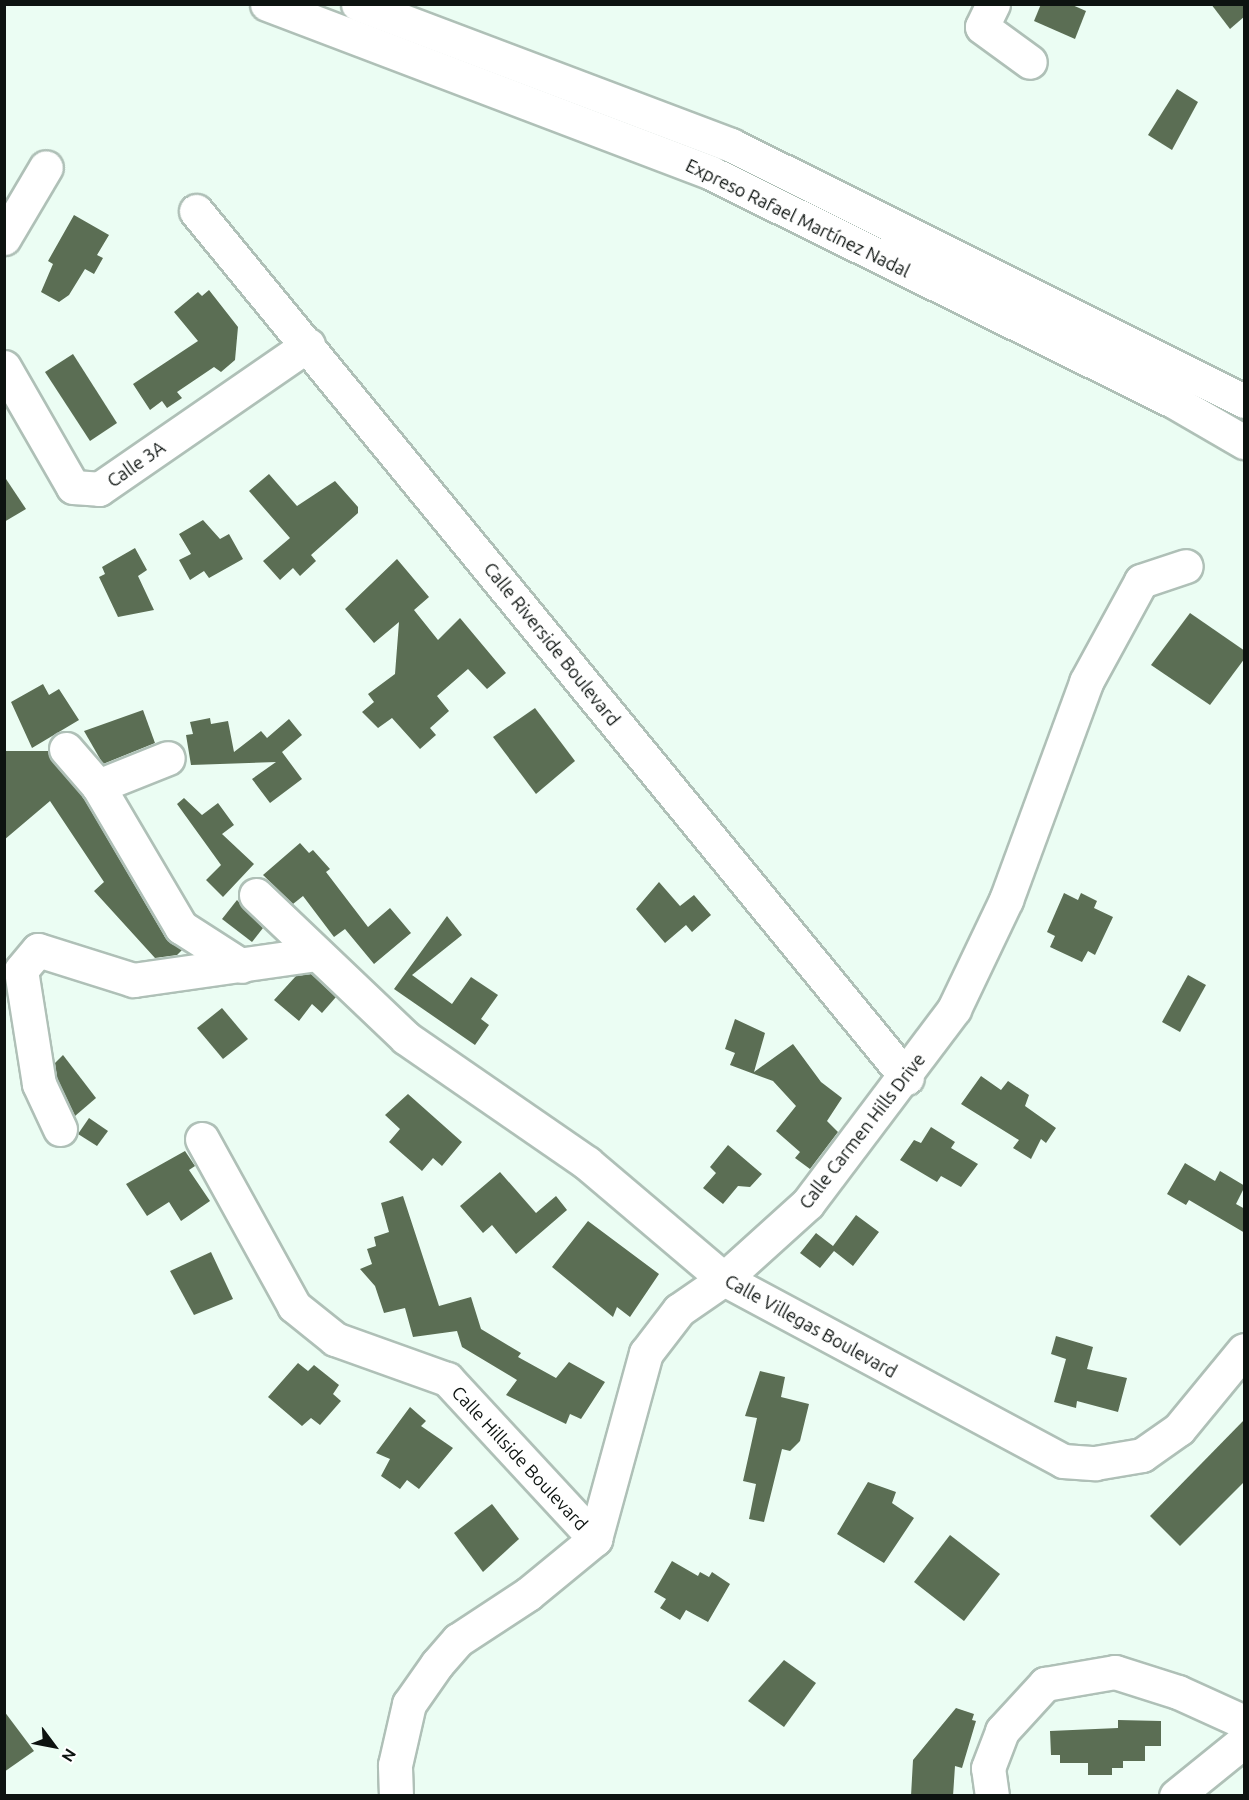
<!DOCTYPE html>
<html>
<head>
<meta charset="utf-8">
<style>
  body { margin:0 }
  #map { position:relative; width:1249px; height:1800px; overflow:hidden; background:#ebfdf3; font-family:Ubuntu,sans-serif }
  div>[style] { position:absolute }
  .building>* { inset:0; background:#5b6e54 }
  .roads { filter:drop-shadow(2px 0 #afc0b7) drop-shadow(-2px 0 #afc0b7) drop-shadow(0 2px #afc0b7) drop-shadow(0 -2px #afc0b7) }
  .minor>* { height:33px; margin:-16.5px; padding:0 16.5px; transform-origin:16.5px; border-radius:16.5px; background:#fff }
  .highway>* { height:33px; margin:-16.5px; padding:0 16.5px; transform-origin:16.5px; border-radius:16.5px; background:#fff }
  span { translate:-50% -50%; white-space:nowrap; text-align:center; line-height:1.15; -webkit-text-stroke:4.5px #fff; paint-order:stroke }
  .street-label { font-size:18px; color:#0d1310 }
  .frame { position:absolute; inset:0; border:6px solid #0d1310; pointer-events:none }
  .north { position:absolute; left:24px; top:1716px; width:60px; height:60px; -webkit-text-stroke:4px #fff; paint-order:stroke; rotate:122deg; font-size:16px; font-weight:700; line-height:24px; text-align:center; color:#0d1310 }
  .north::after { content:''; display:block; margin:auto; width:21px; height:27px; background:#0d1310; clip-path:polygon(50% 0,100% 100%,50% 72%,0 100%) }
</style>
</head>
<body>
<div id="map">
  <div class="building">
    <i style="clip-path:polygon(1041px 4px,1070px 4px,1086px 11px,1075px 39px,1034px 21px)"></i>
    <i style="clip-path:polygon(1211px 4px,1245px 4px,1245px 16px,1230px 29px)"></i>
    <i style="clip-path:polygon(1177px 89px,1198px 102px,1172px 150px,1148px 135px)"></i>
    <i style="clip-path:polygon(74px 215px,109px 235px,97px 255px,103px 258px,94px 274px,85px 269px,69px 295px,59px 302px,41px 292px,53px 264px,48px 261px)"></i>
    <i style="clip-path:polygon(209px 290px,238px 327px,235px 360px,221px 372px,214px 367px,177px 392px,182px 398px,167px 408px,162px 401px,150px 410px,133px 384px,198px 341px,174px 312px,198px 292px,202px 296px)"></i>
    <i style="clip-path:polygon(73px 354px,117px 423px,90px 441px,45px 372px)"></i>
    <i style="clip-path:polygon(269px 474px,297px 506px,335px 481px,358px 507px,358px 513px,311px 555px,316px 561px,300px 576px,293px 568px,280px 580px,263px 561px,290px 538px,249px 491px)"></i>
    <i style="clip-path:polygon(4px 476px,26px 509px,4px 522px)"></i>
    <i style="clip-path:polygon(203px 520px,220px 539px,229px 534px,243px 559px,209px 578px,204px 571px,190px 580px,179px 560px,191px 554px,179px 534px)"></i>
    <i style="clip-path:polygon(135px 548px,147px 570px,138px 576px,154px 610px,118px 617px,99px 577px,105px 574px,102px 567px)"></i>
    <i style="clip-path:polygon(397px 559px,429px 597px,414px 610px,438px 640px,460px 618px,506px 673px,487px 689px,468px 669px,437px 696px,449px 711px,430px 728px,436px 735px,420px 749px,392px 718px,378px 728px,362px 712px,374px 702px,368px 694px,395px 674px,399px 622px,374px 643px,345px 609px)"></i>
    <i style="clip-path:polygon(1190px 613px,1245px 651px,1245px 658px,1210px 705px,1151px 665px)"></i>
    <i style="clip-path:polygon(43px 684px,49px 695px,59px 689px,79px 720px,32px 748px,11px 702px)"></i>
    <i style="clip-path:polygon(535px 708px,575px 761px,536px 794px,493px 737px)"></i>
    <i style="clip-path:polygon(143px 710px,155px 743px,103px 764px,84px 731px)"></i>
    <i style="clip-path:polygon(210px 718px,211px 724px,228px 721px,234px 752px,261px 731px,267px 738px,289px 719px,302px 735px,282px 752px,302px 779px,270px 803px,252px 779px,276px 762px,191px 765px,186px 735px,193px 734px,190px 722px)"></i>
    <i style="clip-path:polygon(4px 751px,48px 751px,83px 797px,165px 937px,182px 950px,177px 955px,155px 958px,94px 891px,104px 882px,50px 801px,4px 840px)"></i>
    <i style="clip-path:polygon(184px 798px,202px 815px,218px 803px,234px 825px,222px 834px,254px 864px,223px 897px,206px 880px,221px 865px,177px 804px)"></i>
    <i style="clip-path:polygon(300px 843px,309px 853px,313px 850px,330px 869px,326px 872px,368px 927px,390px 908px,411px 933px,374px 964px,345px 929px,334px 937px,303px 896px,293px 904px,263px 875px)"></i>
    <i style="clip-path:polygon(659px 882px,680px 906px,694px 895px,711px 915px,692px 932px,686px 925px,665px 943px,636px 909px)"></i>
    <i style="clip-path:polygon(1064px 893px,1078px 900px,1081px 893px,1097px 901px,1094px 908px,1113px 917px,1095px 955px,1088px 951px,1082px 962px,1050px 947px,1055px 936px,1047px 932px)"></i>
    <i style="clip-path:polygon(237px 900px,263px 928px,252px 942px,222px 919px)"></i>
    <i style="clip-path:polygon(447px 916px,462px 935px,412px 975px,452px 1004px,471px 977px,498px 995px,481px 1019px,489px 1025px,475px 1045px,394px 989px)"></i>
    <i style="clip-path:polygon(311px 974px,336px 997px,322px 1013px,312px 1004px,299px 1021px,274px 1000px,296px 976px)"></i>
    <i style="clip-path:polygon(1188px 975px,1206px 985px,1180px 1032px,1162px 1022px)"></i>
    <i style="clip-path:polygon(222px 1008px,248px 1039px,223px 1059px,197px 1028px)"></i>
    <i style="clip-path:polygon(735px 1019px,765px 1033px,754px 1072px,793px 1044px,821px 1082px,842px 1098px,827px 1121px,838px 1132px,810px 1169px,795px 1158px,800px 1152px,776px 1131px,796px 1106px,773px 1081px,730px 1065px,735px 1053px,725px 1049px)"></i>
    <i style="clip-path:polygon(63px 1055px,96px 1098px,75px 1116px,57px 1078px,55px 1063px)"></i>
    <i style="clip-path:polygon(981px 1076px,1001px 1090px,1008px 1081px,1029px 1095px,1025px 1106px,1056px 1128px,1046px 1143px,1041px 1139px,1031px 1159px,1013px 1148px,1019px 1140px,961px 1104px)"></i>
    <i style="clip-path:polygon(408px 1094px,462px 1142px,442px 1166px,433px 1158px,422px 1171px,389px 1142px,400px 1129px,385px 1115px)"></i>
    <i style="clip-path:polygon(89px 1118px,108px 1131px,97px 1146px,78px 1134px)"></i>
    <i style="clip-path:polygon(931px 1127px,955px 1142px,951px 1148px,978px 1164px,961px 1187px,941px 1176px,937px 1182px,900px 1160px,914px 1140px,921px 1143px)"></i>
    <i style="clip-path:polygon(728px 1145px,762px 1174px,750px 1187px,738px 1186px,723px 1204px,703px 1188px,716px 1173px,710px 1167px)"></i>
    <i style="clip-path:polygon(185px 1151px,195px 1166px,189px 1170px,210px 1201px,181px 1221px,169px 1202px,147px 1216px,126px 1184px)"></i>
    <i style="clip-path:polygon(1185px 1163px,1215px 1181px,1220px 1171px,1245px 1186px,1236px 1204px,1245px 1209px,1245px 1233px,1189px 1200px,1186px 1205px,1167px 1194px)"></i>
    <i style="clip-path:polygon(500px 1172px,536px 1213px,556px 1196px,567px 1210px,516px 1254px,492px 1225px,483px 1233px,460px 1206px)"></i>
    <i style="clip-path:polygon(403px 1196px,439px 1306px,471px 1297px,481px 1329px,521px 1353px,518px 1357px,556px 1378px,569px 1362px,605px 1382px,581px 1419px,570px 1414px,566px 1424px,506px 1395px,517px 1380px,462px 1347px,457px 1331px,413px 1337px,405px 1308px,384px 1313px,375px 1286px,360px 1269px,372px 1264px,367px 1249px,376px 1246px,374px 1237px,389px 1232px,381px 1203px)"></i>
    <i style="clip-path:polygon(856px 1215px,879px 1232px,853px 1266px,834px 1251px,820px 1268px,800px 1253px,816px 1233px,833px 1246px)"></i>
    <i style="clip-path:polygon(588px 1221px,659px 1274px,630px 1317px,617px 1307px,613px 1317px,552px 1267px)"></i>
    <i style="clip-path:polygon(211px 1252px,233px 1299px,194px 1315px,170px 1271px)"></i>
    <i style="clip-path:polygon(1056px 1336px,1093px 1347px,1087px 1369px,1127px 1378px,1118px 1412px,1077px 1401px,1076px 1408px,1054px 1402px,1066px 1359px,1051px 1354px)"></i>
    <i style="clip-path:polygon(298px 1363px,308px 1371px,314px 1365px,339px 1385px,333px 1394px,341px 1401px,320px 1425px,311px 1418px,302px 1426px,268px 1397px)"></i>
    <i style="clip-path:polygon(760px 1371px,785px 1377px,781px 1397px,809px 1404px,800px 1441px,790px 1451px,782px 1449px,764px 1522px,749px 1519px,756px 1484px,743px 1481px,757px 1418px,745px 1416px)"></i>
    <i style="clip-path:polygon(410px 1407px,426px 1421px,421px 1426px,453px 1448px,419px 1489px,407px 1480px,400px 1489px,381px 1476px,390px 1459px,376px 1453px)"></i>
    <i style="clip-path:polygon(1245px 1419px,1245px 1481px,1180px 1546px,1150px 1516px)"></i>
    <i style="clip-path:polygon(868px 1482px,896px 1492px,892px 1503px,914px 1518px,884px 1563px,837px 1534px)"></i>
    <i style="clip-path:polygon(492px 1504px,519px 1539px,483px 1572px,454px 1533px)"></i>
    <i style="clip-path:polygon(950px 1535px,1000px 1574px,964px 1621px,914px 1582px)"></i>
    <i style="clip-path:polygon(672px 1561px,698px 1576px,700px 1572px,709px 1577px,712px 1572px,730px 1584px,708px 1622px,686px 1610px,680px 1620px,660px 1608px,666px 1599px,654px 1592px)"></i>
    <i style="clip-path:polygon(784px 1660px,816px 1683px,784px 1727px,748px 1701px)"></i>
    <i style="clip-path:polygon(956px 1708px,974px 1714px,972px 1720px,976px 1721px,962px 1768px,955px 1766px,953px 1796px,911px 1796px,913px 1760px)"></i>
    <i style="clip-path:polygon(4px 1711px,34px 1751px,4px 1772px)"></i>
    <i style="clip-path:polygon(1118px 1720px,1161px 1721px,1161px 1746px,1145px 1746px,1145px 1761px,1123px 1761px,1123px 1768px,1112px 1768px,1112px 1775px,1088px 1775px,1088px 1763px,1060px 1763px,1060px 1755px,1051px 1755px,1050px 1731px,1118px 1728px)"></i>
  </div>
  <div class="roads">
    <div class="minor">
      <i style="left:993px;top:4px;width:25px;rotate:116deg"></i>
      <i style="left:982px;top:27px;width:59px;rotate:36.1deg"></i>
      <i style="left:196px;top:211px;width:1121px;rotate:50.65deg"></i>
      <i style="left:4px;top:238px;width:82px;rotate:-59.4deg"></i>
      <i style="left:4px;top:367px;width:138px;rotate:60.1deg"></i>
      <i style="left:73px;top:487px;width:26px;rotate:4deg"></i>
      <i style="left:99px;top:489px;width:254px;rotate:-34.6deg"></i>
      <i style="left:66px;top:749px;width:49px;rotate:49.1deg"></i>
      <i style="left:98px;top:786px;width:164px;rotate:59.5deg"></i>
      <i style="left:181px;top:927px;width:72px;rotate:32.6deg"></i>
      <i style="left:98px;top:786px;width:75px;rotate:-21.8deg"></i>
      <i style="left:256px;top:895px;width:207px;rotate:43.6deg"></i>
      <i style="left:406px;top:1038px;width:220px;rotate:34.6deg"></i>
      <i style="left:587px;top:1163px;width:180px;rotate:40.3deg"></i>
      <i style="left:724px;top:1279px;width:385px;rotate:28.2deg"></i>
      <i style="left:1063px;top:1461px;width:32px;rotate:4deg"></i>
      <i style="left:1095px;top:1463px;width:48px;rotate:-9.7deg"></i>
      <i style="left:1142px;top:1455px;width:45px;rotate:-35.1deg"></i>
      <i style="left:1179px;top:1429px;width:102px;rotate:-50.6deg"></i>
      <i style="left:60px;top:1129px;width:50px;rotate:-115deg"></i>
      <i style="left:39px;top:1084px;width:115px;rotate:-99deg"></i>
      <i style="left:21px;top:970px;width:26px;rotate:-50deg"></i>
      <i style="left:38px;top:950px;width:100px;rotate:17.5deg"></i>
      <i style="left:133px;top:980px;width:185px;rotate:-8.1deg"></i>
      <i style="left:202px;top:1139px;width:191px;rotate:61.1deg"></i>
      <i style="left:294px;top:1306px;width:53px;rotate:38.8deg"></i>
      <i style="left:335px;top:1339px;width:119px;rotate:19.7deg"></i>
      <i style="left:447px;top:1379px;width:218px;rotate:47.2deg"></i>
      <i style="left:396px;top:1796px;width:31px;rotate:-92deg"></i>
      <i style="left:395px;top:1765px;width:63px;rotate:-77.1deg"></i>
      <i style="left:409px;top:1704px;width:49px;rotate:-55deg"></i>
      <i style="left:437px;top:1664px;width:32px;rotate:-49deg"></i>
      <i style="left:458px;top:1640px;width:84px;rotate:-33.3deg"></i>
      <i style="left:528px;top:1594px;width:87px;rotate:-39.4deg"></i>
      <i style="left:595px;top:1539px;width:193px;rotate:-74.7deg"></i>
      <i style="left:646px;top:1353px;width:54px;rotate:-52.5deg"></i>
      <i style="left:679px;top:1310px;width:55px;rotate:-34.6deg"></i>
      <i style="left:724px;top:1279px;width:113px;rotate:-42.1deg"></i>
      <i style="left:808px;top:1203px;width:243px;rotate:-53deg"></i>
      <i style="left:954px;top:1009px;width:121px;rotate:-64.5deg"></i>
      <i style="left:1006px;top:900px;width:232px;rotate:-69.8deg"></i>
      <i style="left:1086px;top:682px;width:115px;rotate:-61.4deg"></i>
      <i style="left:1141px;top:581px;width:47px;rotate:-18.4deg"></i>
      <i style="left:992px;top:1796px;width:28px;rotate:-98deg"></i>
      <i style="left:988px;top:1768px;width:40px;rotate:-69deg"></i>
      <i style="left:1002px;top:1731px;width:64px;rotate:-47.5deg"></i>
      <i style="left:1045px;top:1684px;width:71px;rotate:-9.7deg"></i>
      <i style="left:1115px;top:1672px;width:66px;rotate:17.6deg"></i>
      <i style="left:1178px;top:1692px;width:72px;rotate:24.4deg"></i>
      <i style="left:1176px;top:1796px;width:87px;rotate:-39deg"></i>
    </div>
    <div class="highway">
      <i style="left:267px;top:4px;width:475px;rotate:20.8deg"></i>
      <i style="left:711px;top:173px;width:517px;rotate:26.27deg"></i>
      <i style="left:1175px;top:402px;width:80px;rotate:30.1deg"></i>
      <i style="left:358px;top:4px;width:399px;rotate:20.7deg"></i>
      <i style="left:731px;top:145px;width:573px;rotate:26.52deg"></i>
    </div>
  </div>
  <div class="street-label">
    <span style="left:798px;top:218px;rotate:26deg">Expreso Rafael Martínez Nadal</span>
    <span style="left:136px;top:464px;rotate:-35deg">Calle 3A</span>
    <span style="left:552px;top:644px;rotate:51deg">Calle Riverside Boulevard</span>
    <span style="left:862px;top:1131px;rotate:-52deg">Calle Carmen Hills Drive</span>
    <span style="left:811px;top:1326px;rotate:29deg">Calle Villegas Boulevard</span>
    <span style="left:520px;top:1458px;rotate:47deg">Calle Hillside Boulevard</span>
  </div>
  <div class="frame"></div>
  <div class="north">N</div>
</div>
</body>
</html>
